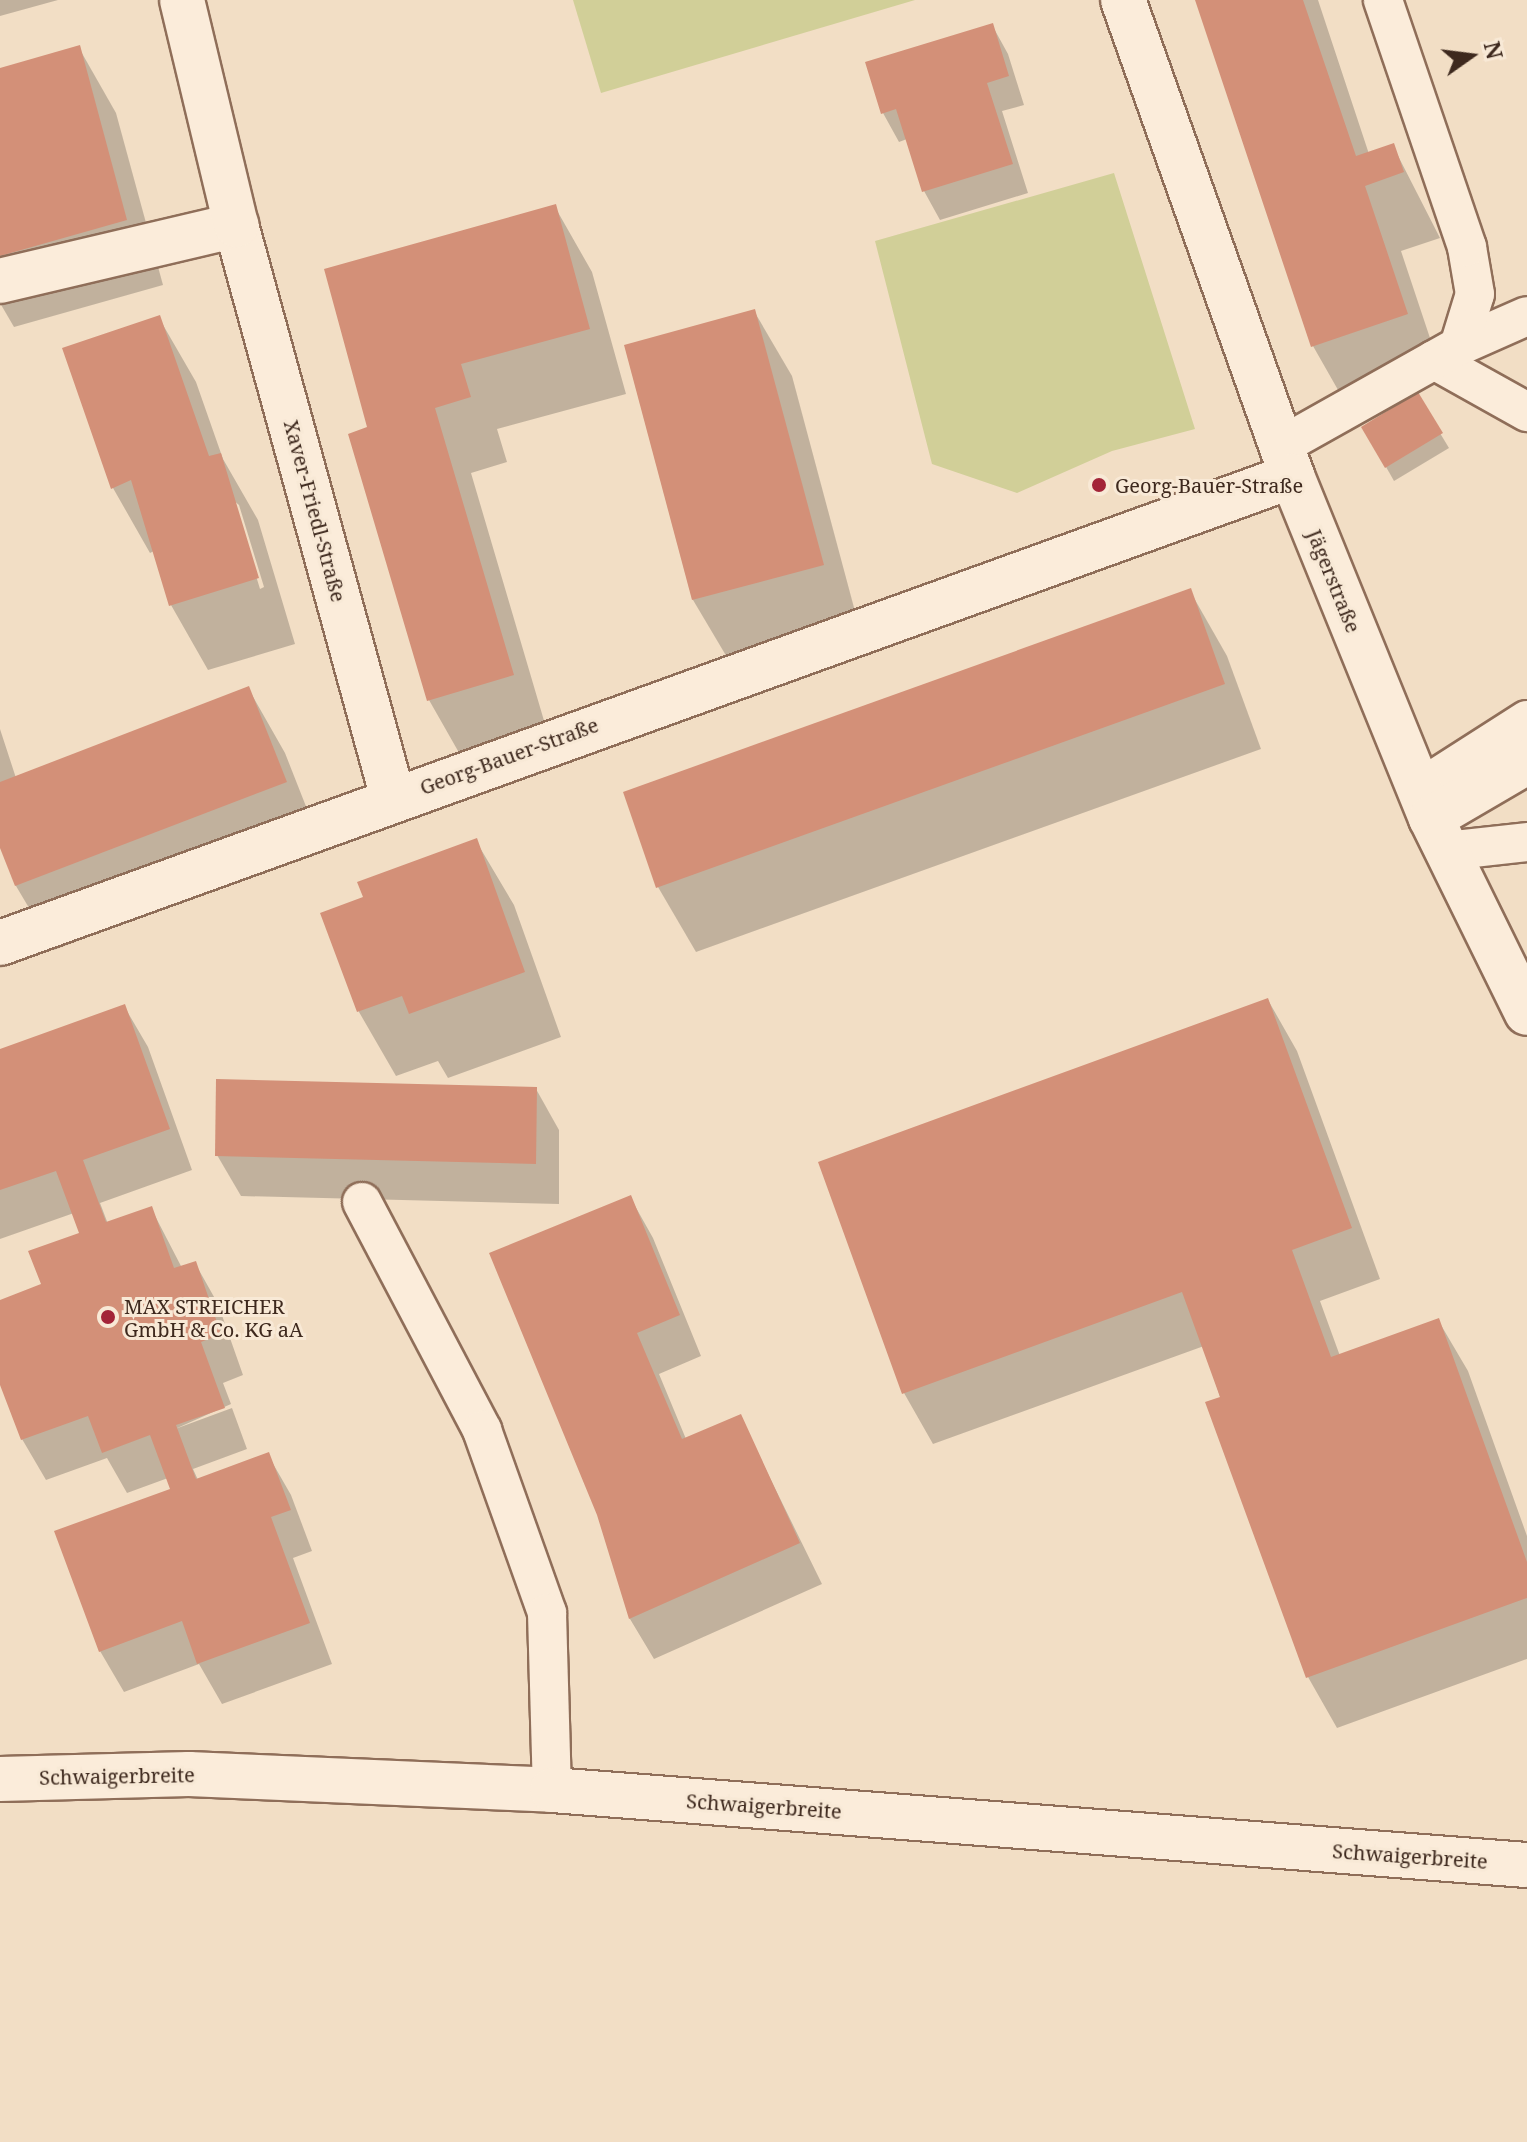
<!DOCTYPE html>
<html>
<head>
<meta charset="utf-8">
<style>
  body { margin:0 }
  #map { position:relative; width:1527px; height:2142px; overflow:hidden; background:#f2dec5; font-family:"Noto Serif",serif }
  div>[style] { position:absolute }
  .green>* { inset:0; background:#d1cf98 }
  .shadow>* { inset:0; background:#0003 }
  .building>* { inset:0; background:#d39078 }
  .roads { filter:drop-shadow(2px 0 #8f6e59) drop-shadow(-2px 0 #8f6e59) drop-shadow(0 2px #8f6e59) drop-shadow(0 -2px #8f6e59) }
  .lane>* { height:38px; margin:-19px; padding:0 19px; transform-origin:19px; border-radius:19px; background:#fbecda }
  .street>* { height:44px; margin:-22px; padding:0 22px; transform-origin:22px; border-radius:22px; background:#fbecda }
  .dots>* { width:22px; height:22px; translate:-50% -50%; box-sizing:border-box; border:4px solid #f8e9d6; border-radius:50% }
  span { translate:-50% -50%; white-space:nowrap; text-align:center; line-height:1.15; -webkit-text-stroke:6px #f8e9d6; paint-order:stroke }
  .poi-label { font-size:20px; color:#3e291e }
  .left { translate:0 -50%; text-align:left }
  .street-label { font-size:20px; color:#3e291e }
  .north { position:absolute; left:1431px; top:16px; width:80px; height:80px; -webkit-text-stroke:6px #f8e9d6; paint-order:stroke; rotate:76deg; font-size:22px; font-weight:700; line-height:32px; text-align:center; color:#3e291e }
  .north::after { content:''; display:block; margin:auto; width:28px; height:36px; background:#3e291e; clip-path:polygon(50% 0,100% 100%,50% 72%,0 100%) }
</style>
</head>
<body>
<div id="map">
  <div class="green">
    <i style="clip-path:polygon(573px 0,915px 0,601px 93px)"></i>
    <i style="clip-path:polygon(1114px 173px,1195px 429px,1112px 451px,1017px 493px,932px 464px,875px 241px)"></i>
  </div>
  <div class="shadow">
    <i style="clip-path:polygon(0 0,58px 0,0 16px)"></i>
    <i style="clip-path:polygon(1197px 0,1318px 0,1369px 154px,1393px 146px,1440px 238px,1401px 251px,1444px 380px,1350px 411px,1313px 346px)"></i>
    <i style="clip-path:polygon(992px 25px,1008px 54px,1024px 105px,1002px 111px,1028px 193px,940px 220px,924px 191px,907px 139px,899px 142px,883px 113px,868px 64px)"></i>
    <i style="clip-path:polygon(79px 48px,116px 113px,163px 285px,14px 327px,0 303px,0 70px)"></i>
    <i style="clip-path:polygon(555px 207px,592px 272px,626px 394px,497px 429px,507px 462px,471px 473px,550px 741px,466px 765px,429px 700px,370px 429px)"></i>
    <i style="clip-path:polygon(754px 311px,792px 376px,860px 630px,731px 664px,693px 600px)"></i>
    <i style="clip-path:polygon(evenodd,159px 318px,196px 382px,223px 459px,258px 520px,295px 644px,208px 670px,171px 605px,154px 551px,150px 553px,113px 488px,65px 350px,159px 318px,233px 500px,239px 505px,264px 587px,260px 589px,233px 500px)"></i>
    <i style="clip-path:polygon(1417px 395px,1449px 448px,1394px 481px,1364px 428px)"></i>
    <i style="clip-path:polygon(1190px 591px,1227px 656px,1261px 749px,696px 952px,658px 887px)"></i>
    <i style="clip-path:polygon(248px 688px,285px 753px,322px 847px,54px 950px,16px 886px,0 842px,0 729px,16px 778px)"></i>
    <i style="clip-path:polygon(476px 841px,514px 905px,561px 1037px,448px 1078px,438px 1061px,396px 1076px,359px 1012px,323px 914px,366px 898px)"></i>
    <i style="clip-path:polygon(1268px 1000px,1297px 1051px,1380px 1279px,1320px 1301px,1340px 1356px,1438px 1320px,1468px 1371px,1527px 1536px,1527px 1659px,1337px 1728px,1308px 1677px,1204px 1346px,933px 1444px,904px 1393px,820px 1163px)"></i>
    <i style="clip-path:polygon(124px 1006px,148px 1047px,192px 1170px,100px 1203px,108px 1224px,151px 1208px,182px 1268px,195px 1263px,218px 1304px,243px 1375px,223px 1383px,231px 1404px,175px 1429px,232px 1408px,247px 1449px,193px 1469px,198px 1480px,268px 1455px,291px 1495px,312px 1551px,293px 1558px,332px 1664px,222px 1704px,199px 1664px,124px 1692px,100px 1651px,173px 1490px,168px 1478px,127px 1493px,107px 1458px,46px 1480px,22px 1439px,0 1379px,0 1302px,44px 1286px,81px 1234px,74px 1213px,0 1239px,0 1051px)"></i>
    <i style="clip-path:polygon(536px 1089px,559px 1130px,559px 1204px,241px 1196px,217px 1155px)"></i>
    <i style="clip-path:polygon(630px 1197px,653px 1238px,701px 1356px,659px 1374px,686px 1439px,740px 1417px,822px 1584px,654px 1659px,630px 1619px,599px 1514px)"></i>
  </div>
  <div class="building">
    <i style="clip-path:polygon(1195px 0,1303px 0,1356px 156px,1394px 143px,1404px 172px,1365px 186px,1408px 314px,1311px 347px)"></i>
    <i style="clip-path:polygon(993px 23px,1009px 76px,987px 83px,1013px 164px,922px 192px,896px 109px,881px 114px,865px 62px)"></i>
    <i style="clip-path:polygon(80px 45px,127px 220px,0 256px,0 68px)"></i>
    <i style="clip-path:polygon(556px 204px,590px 329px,461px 364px,471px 397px,435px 408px,514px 675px,427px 701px,348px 434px,367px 427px,324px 269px)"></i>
    <i style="clip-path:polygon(755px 309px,824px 565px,692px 600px,624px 345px)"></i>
    <i style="clip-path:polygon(160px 315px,209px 456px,221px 453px,259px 578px,169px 606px,131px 480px,111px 489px,62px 348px)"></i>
    <i style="clip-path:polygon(1418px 392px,1443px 433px,1385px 468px,1361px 427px)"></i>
    <i style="clip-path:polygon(1191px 588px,1225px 684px,656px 888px,623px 792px)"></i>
    <i style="clip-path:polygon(249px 686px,287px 782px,15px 886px,0 848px,0 782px)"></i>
    <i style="clip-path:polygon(477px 838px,525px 972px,409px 1014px,402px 996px,357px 1012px,320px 913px,363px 897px,357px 882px)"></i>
    <i style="clip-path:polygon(1268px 998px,1352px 1228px,1292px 1250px,1331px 1357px,1439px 1318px,1527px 1562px,1527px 1598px,1306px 1678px,1205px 1402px,1220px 1397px,1182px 1292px,902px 1394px,818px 1162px)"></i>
    <i style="clip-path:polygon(125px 1004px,170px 1129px,83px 1160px,106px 1222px,152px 1206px,174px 1268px,196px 1261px,221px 1334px,201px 1342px,225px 1408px,176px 1425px,196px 1479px,269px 1452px,291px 1510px,271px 1517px,310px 1623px,197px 1664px,182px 1621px,99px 1652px,54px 1531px,170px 1489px,150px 1435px,102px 1453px,88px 1416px,21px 1440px,0 1385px,0 1300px,41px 1284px,28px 1251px,79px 1233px,56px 1171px,0 1190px,0 1049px)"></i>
    <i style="clip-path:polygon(216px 1079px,537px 1087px,536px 1164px,215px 1156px)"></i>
    <i style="clip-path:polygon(631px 1195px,680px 1315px,637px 1333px,682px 1439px,741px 1414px,800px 1543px,629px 1619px,597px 1515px,489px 1253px)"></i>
  </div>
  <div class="roads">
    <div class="lane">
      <i style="left:1459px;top:346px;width:74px;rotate:-23.8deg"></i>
      <i style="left:1434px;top:360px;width:107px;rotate:29.2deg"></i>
      <i style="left:1281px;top:446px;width:204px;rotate:-29.3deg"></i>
      <i style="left:1459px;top:346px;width:54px;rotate:-72.9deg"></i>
      <i style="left:1475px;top:294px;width:48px;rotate:-99.7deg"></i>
      <i style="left:1467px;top:247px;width:261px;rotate:-108.8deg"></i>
      <i style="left:1419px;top:789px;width:128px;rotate:-32.6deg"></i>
      <i style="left:1446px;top:851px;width:81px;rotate:-6.3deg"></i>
      <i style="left:362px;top:1202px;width:258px;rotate:62.2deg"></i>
      <i style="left:482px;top:1430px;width:194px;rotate:70.4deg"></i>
      <i style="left:547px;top:1613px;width:177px;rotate:88.4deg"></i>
    </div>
    <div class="street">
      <i style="left:1123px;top:0;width:505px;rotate:70.45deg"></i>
      <i style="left:1292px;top:476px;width:369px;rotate:67.9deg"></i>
      <i style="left:1431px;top:818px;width:217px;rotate:63.8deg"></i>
      <i style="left:236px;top:225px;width:594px;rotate:74.68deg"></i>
      <i style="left:0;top:281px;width:243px;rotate:-13.3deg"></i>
      <i style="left:236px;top:225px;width:231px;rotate:-103.5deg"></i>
      <i style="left:1431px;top:818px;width:111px;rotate:-30.3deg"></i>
      <i style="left:0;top:943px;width:1374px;rotate:-19.87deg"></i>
      <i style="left:0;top:1779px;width:189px;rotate:-1.5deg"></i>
      <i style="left:189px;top:1774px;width:363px;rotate:2.5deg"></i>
      <i style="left:552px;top:1790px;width:978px;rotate:4.4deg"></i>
    </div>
  </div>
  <div class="dots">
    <i style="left:1099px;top:485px;background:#a32438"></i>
    <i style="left:108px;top:1317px;background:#a32438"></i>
  </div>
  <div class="poi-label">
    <span class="left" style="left:1115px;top:485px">Georg-Bauer-Straße</span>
    <span class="left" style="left:124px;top:1318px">MAX STREICHER<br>GmbH &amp; Co. KG aA</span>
  </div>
  <div class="street-label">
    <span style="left:315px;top:511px;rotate:75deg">Xaver-Friedl-Straße</span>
    <span style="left:1334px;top:581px;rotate:68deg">Jägerstraße</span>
    <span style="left:509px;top:756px;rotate:-20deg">Georg-Bauer-Straße</span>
    <span style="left:117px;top:1776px;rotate:-1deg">Schwaigerbreite</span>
    <span style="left:764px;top:1806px;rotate:4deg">Schwaigerbreite</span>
    <span style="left:1410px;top:1856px;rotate:4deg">Schwaigerbreite</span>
  </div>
  <div class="north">N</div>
</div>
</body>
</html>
